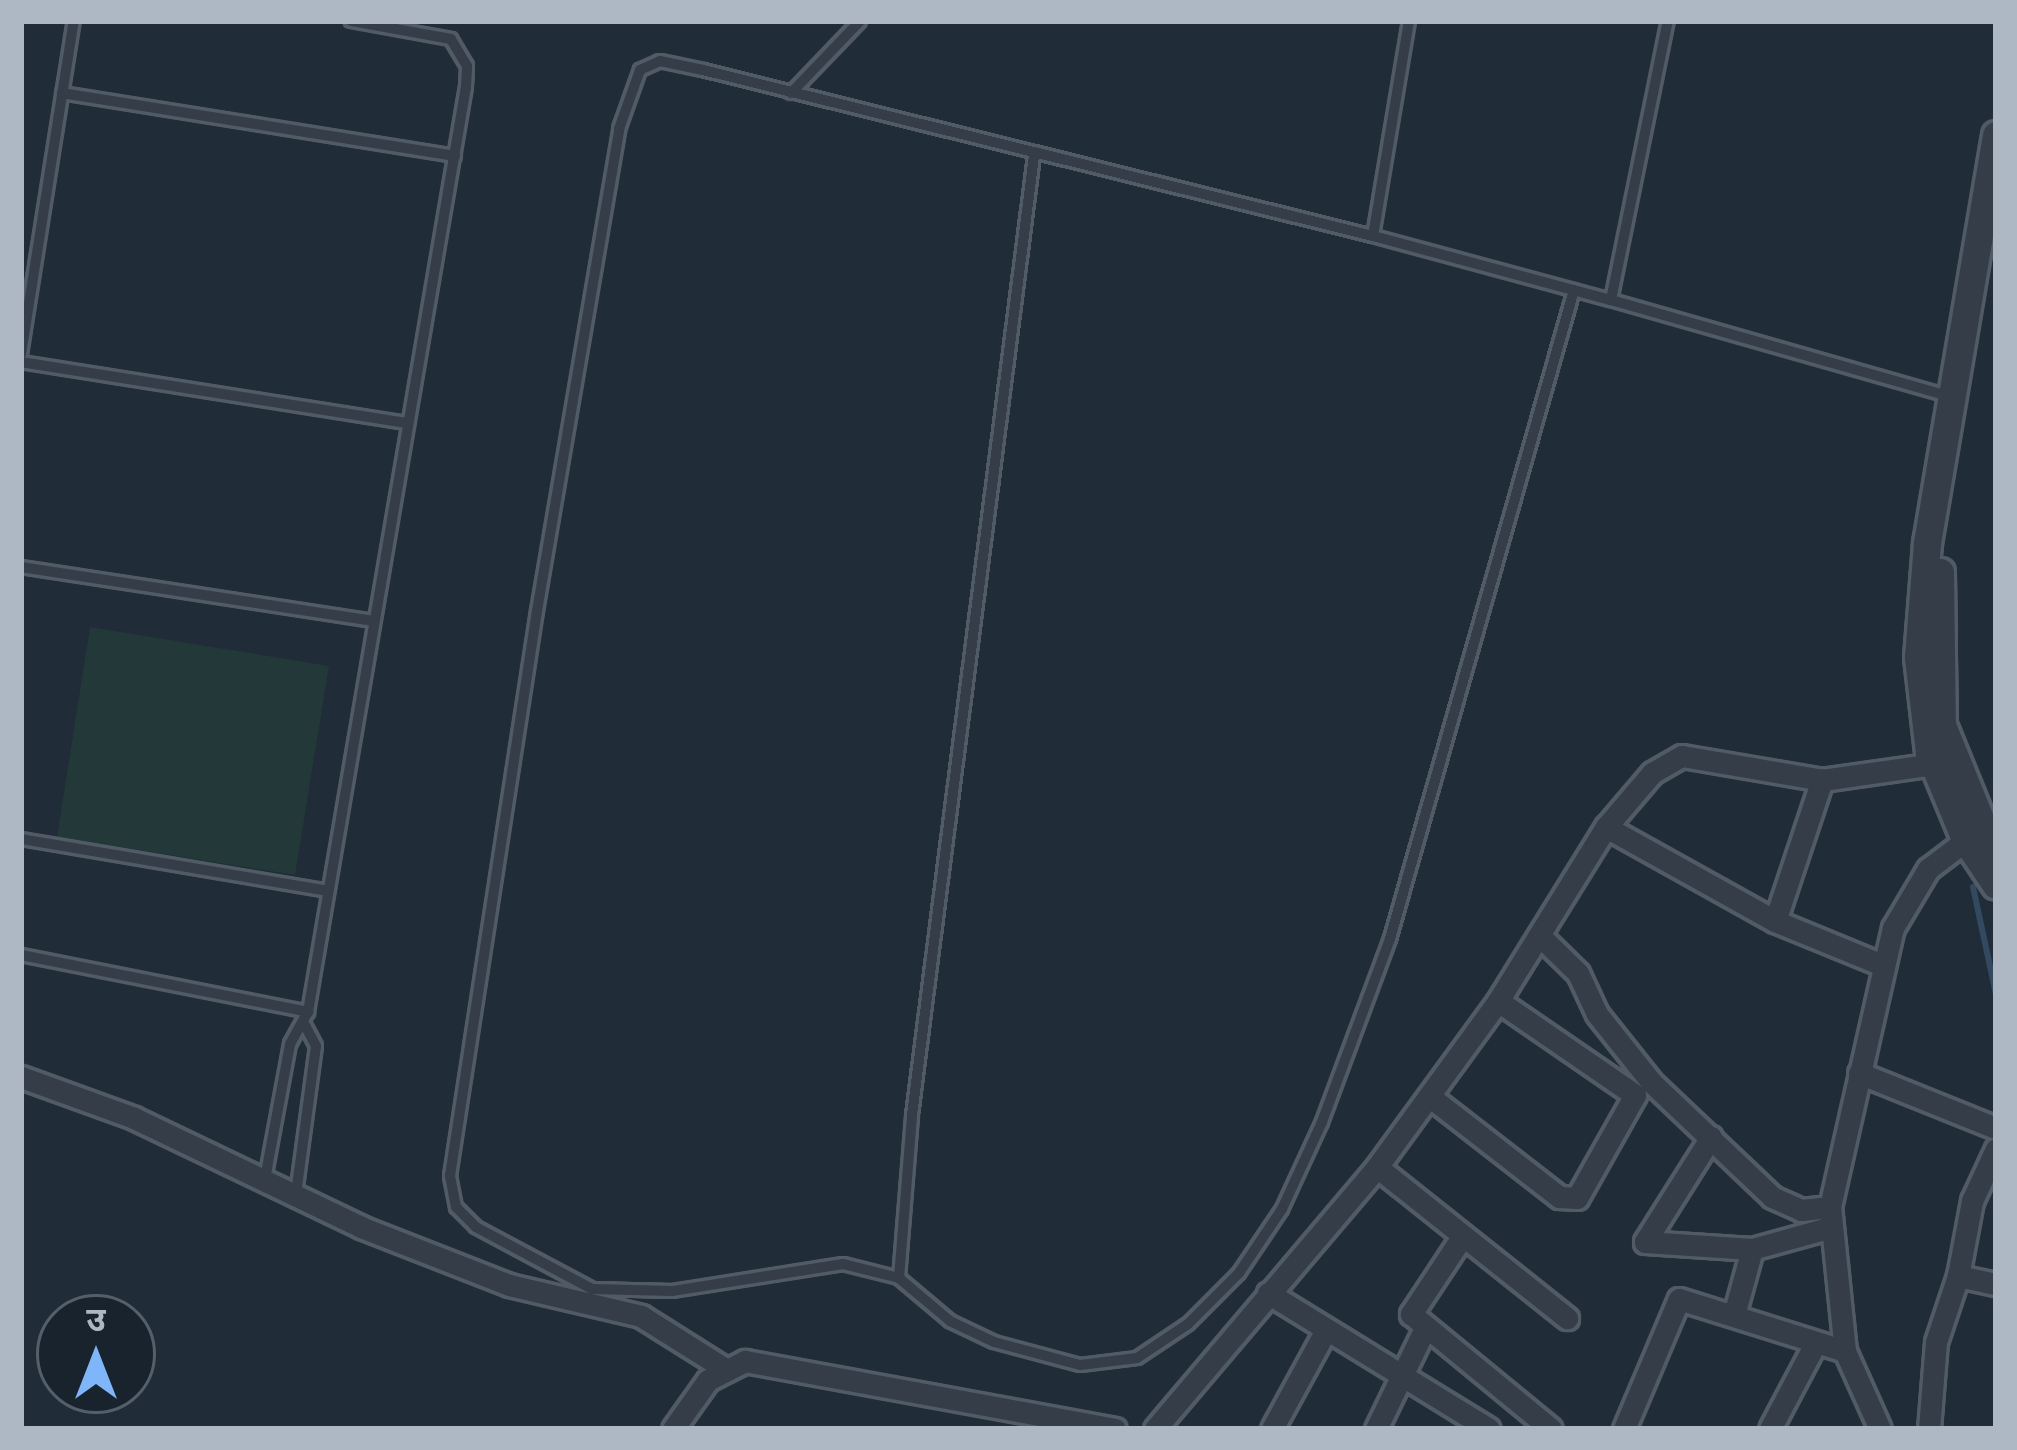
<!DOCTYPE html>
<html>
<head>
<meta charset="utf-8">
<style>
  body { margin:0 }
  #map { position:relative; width:2017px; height:1450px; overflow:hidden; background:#202c38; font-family:"Sofia Sans Condensed","Noto Sans Devanagari",sans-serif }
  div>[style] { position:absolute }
  .green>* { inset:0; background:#223839 }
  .stream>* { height:6px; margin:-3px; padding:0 3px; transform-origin:3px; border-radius:3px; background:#334960 }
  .roads { filter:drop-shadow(3px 0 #515b66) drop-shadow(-3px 0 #515b66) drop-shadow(0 3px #515b66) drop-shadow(0 -3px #515b66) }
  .service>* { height:10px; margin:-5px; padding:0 5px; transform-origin:5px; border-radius:5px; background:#343d48 }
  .minor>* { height:21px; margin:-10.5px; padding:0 10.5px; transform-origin:10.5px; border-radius:10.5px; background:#343d48 }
  .tertiary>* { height:27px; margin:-13.5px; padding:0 13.5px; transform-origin:13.5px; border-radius:13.5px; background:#343d48 }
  span { translate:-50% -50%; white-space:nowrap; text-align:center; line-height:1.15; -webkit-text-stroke:9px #19232d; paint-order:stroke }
  .frame { position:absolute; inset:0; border:24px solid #aeb8c5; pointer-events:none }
  .north { position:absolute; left:36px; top:1294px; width:120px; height:120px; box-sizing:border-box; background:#19232d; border:3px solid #555f6a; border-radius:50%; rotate:0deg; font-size:33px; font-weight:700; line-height:48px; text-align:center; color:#aeb8c5 }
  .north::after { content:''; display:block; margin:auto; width:42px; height:54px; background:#7fb6f9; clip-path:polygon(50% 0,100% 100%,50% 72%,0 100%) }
</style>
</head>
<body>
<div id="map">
  <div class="green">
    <i style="clip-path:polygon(90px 627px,329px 666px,295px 875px,57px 837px)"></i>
  </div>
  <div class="stream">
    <i style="left:1973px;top:887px;width:109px;rotate:77.9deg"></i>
  </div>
  <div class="roads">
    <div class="service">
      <i style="left:62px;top:93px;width:398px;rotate:9.1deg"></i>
      <i style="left:791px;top:93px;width:100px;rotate:-46.2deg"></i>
      <i style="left:1373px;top:236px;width:218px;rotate:-80.5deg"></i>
      <i style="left:1574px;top:290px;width:675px;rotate:105.83deg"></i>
      <i style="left:1390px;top:939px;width:195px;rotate:110.4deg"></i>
      <i style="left:1322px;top:1122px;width:96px;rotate:114.7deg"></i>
      <i style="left:1282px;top:1209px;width:77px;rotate:123.9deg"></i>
      <i style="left:1239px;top:1273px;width:72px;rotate:135deg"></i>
      <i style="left:1188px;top:1324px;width:61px;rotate:146.3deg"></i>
      <i style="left:1137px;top:1358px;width:57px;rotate:173deg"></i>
      <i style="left:1080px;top:1365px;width:89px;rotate:-165deg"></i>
      <i style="left:994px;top:1342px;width:49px;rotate:-154.5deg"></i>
      <i style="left:950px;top:1321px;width:67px;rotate:-139.9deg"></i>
      <i style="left:899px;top:1278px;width:58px;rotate:-166deg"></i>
      <i style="left:843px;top:1264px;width:172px;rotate:171deg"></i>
      <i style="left:673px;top:1291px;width:81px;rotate:-178.6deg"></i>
      <i style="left:592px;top:1289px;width:132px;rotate:-151.9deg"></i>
      <i style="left:476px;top:1227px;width:28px;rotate:-135deg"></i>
      <i style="left:456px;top:1207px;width:32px;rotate:-101deg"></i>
      <i style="left:450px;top:1176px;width:572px;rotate:-81.25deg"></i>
      <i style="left:537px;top:611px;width:489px;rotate:-80.3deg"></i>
      <i style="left:619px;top:129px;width:63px;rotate:-70.4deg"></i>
      <i style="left:640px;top:70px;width:22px;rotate:-24deg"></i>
      <i style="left:660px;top:61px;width:44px;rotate:11.8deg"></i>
      <i style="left:703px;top:70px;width:690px;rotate:13.92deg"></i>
      <i style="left:1373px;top:236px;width:246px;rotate:15.1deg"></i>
      <i style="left:1611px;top:300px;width:350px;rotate:15.9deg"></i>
      <i style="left:1611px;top:300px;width:285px;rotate:-78.5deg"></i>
      <i style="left:21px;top:354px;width:337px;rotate:-81deg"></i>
      <i style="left:21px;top:362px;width:390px;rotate:9deg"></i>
      <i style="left:21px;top:567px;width:355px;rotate:8.7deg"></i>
      <i style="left:21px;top:839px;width:310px;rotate:9.6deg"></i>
      <i style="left:21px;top:955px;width:293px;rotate:11.2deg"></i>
      <i style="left:265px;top:1179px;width:137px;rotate:-79.5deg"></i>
      <i style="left:290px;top:1044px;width:37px;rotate:-61deg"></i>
      <i style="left:308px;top:1012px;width:938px;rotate:-80.31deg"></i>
      <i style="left:466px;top:87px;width:21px;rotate:-87deg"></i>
      <i style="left:467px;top:66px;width:31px;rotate:-121deg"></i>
      <i style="left:451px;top:39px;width:102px;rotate:-169.8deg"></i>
      <i style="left:296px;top:1194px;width:149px;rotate:-82.3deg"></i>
      <i style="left:316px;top:1046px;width:24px;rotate:-118deg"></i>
      <i style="left:899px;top:1278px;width:164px;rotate:-85.4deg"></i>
      <i style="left:912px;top:1115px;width:967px;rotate:-82.75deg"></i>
    </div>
    <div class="minor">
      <i style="left:1606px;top:827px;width:193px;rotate:29.1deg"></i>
      <i style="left:1775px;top:921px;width:113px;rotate:22.3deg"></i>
      <i style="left:1775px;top:921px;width:149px;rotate:-71.6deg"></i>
      <i style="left:1539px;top:935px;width:54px;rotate:44.3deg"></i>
      <i style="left:1578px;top:973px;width:45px;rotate:65.1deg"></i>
      <i style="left:1597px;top:1014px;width:87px;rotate:51.5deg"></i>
      <i style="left:1651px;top:1082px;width:167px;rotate:43.5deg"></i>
      <i style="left:1772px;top:1197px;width:32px;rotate:24deg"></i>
      <i style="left:1801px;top:1210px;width:29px;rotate:-6deg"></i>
      <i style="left:1859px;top:1073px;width:148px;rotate:21.9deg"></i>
      <i style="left:21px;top:1077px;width:120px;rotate:19.9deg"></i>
      <i style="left:134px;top:1118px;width:252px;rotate:25.6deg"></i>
      <i style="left:361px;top:1227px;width:159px;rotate:21.4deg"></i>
      <i style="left:509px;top:1285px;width:136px;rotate:13.2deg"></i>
      <i style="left:641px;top:1316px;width:96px;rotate:32.2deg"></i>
      <i style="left:1429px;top:1096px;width:165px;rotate:37.8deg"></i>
      <i style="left:1559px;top:1197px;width:18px;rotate:3deg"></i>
      <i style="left:1577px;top:1198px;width:118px;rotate:-60.6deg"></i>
      <i style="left:1635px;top:1095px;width:166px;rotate:-145.5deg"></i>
      <i style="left:1711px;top:1137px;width:124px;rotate:122.2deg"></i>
      <i style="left:1645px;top:1242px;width:107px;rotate:3.7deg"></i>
      <i style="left:1752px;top:1249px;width:83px;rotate:-15.4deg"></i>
      <i style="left:1996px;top:1149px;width:57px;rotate:114.8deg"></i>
      <i style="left:1972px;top:1201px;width:76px;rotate:100.6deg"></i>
      <i style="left:1958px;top:1276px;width:39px;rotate:12deg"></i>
      <i style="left:1377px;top:1167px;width:243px;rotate:38.5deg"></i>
      <i style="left:1460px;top:1240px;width:89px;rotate:123.5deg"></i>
      <i style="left:1411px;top:1314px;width:181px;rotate:39.4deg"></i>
      <i style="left:1268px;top:1293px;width:259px;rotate:31.6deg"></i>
      <i style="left:1734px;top:1315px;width:68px;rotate:-74.7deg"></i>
      <i style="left:673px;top:1429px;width:60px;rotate:-54.5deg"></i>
      <i style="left:708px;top:1380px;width:42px;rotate:-27.2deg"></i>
      <i style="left:745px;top:1361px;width:376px;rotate:10.4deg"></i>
      <i style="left:1155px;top:1429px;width:343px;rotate:-49.7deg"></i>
      <i style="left:1377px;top:1167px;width:205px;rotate:-53.9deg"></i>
      <i style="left:1498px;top:1001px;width:205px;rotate:-58.2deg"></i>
      <i style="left:1606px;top:827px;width:71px;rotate:-49.6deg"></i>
      <i style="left:1652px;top:773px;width:34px;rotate:-30deg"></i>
      <i style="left:1682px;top:756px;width:142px;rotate:9.7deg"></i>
      <i style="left:1822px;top:780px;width:114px;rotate:-8.1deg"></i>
      <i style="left:1272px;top:1429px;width:113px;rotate:-61.4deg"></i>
      <i style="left:1376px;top:1429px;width:110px;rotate:-64.1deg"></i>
      <i style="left:1624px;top:1429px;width:141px;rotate:-67.1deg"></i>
      <i style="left:1679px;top:1299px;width:174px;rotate:17.4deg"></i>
      <i style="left:1770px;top:1429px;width:96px;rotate:-62.1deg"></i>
      <i style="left:1880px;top:1429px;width:85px;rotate:-114.2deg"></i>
      <i style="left:1845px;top:1351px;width:145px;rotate:-95.9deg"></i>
      <i style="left:1830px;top:1207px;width:286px;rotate:-77.3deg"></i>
      <i style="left:1893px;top:928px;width:69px;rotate:-59.3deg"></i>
      <i style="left:1928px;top:869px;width:61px;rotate:-37.1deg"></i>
      <i style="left:1929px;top:1429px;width:87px;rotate:-85.4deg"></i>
      <i style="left:1936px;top:1342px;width:70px;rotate:-71.6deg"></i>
    </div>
    <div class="tertiary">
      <i style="left:1996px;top:135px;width:414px;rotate:99.6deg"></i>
      <i style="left:1927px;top:543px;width:114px;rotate:94.5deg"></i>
      <i style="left:1918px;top:657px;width:96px;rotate:83.4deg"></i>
      <i style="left:1929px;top:752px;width:94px;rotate:67.5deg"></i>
      <i style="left:1965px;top:839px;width:55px;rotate:56deg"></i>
      <i style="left:1940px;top:572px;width:153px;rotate:89.3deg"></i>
      <i style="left:1942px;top:725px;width:144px;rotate:67.9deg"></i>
    </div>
  </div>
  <div class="frame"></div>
  <div class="north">उ</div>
</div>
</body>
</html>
